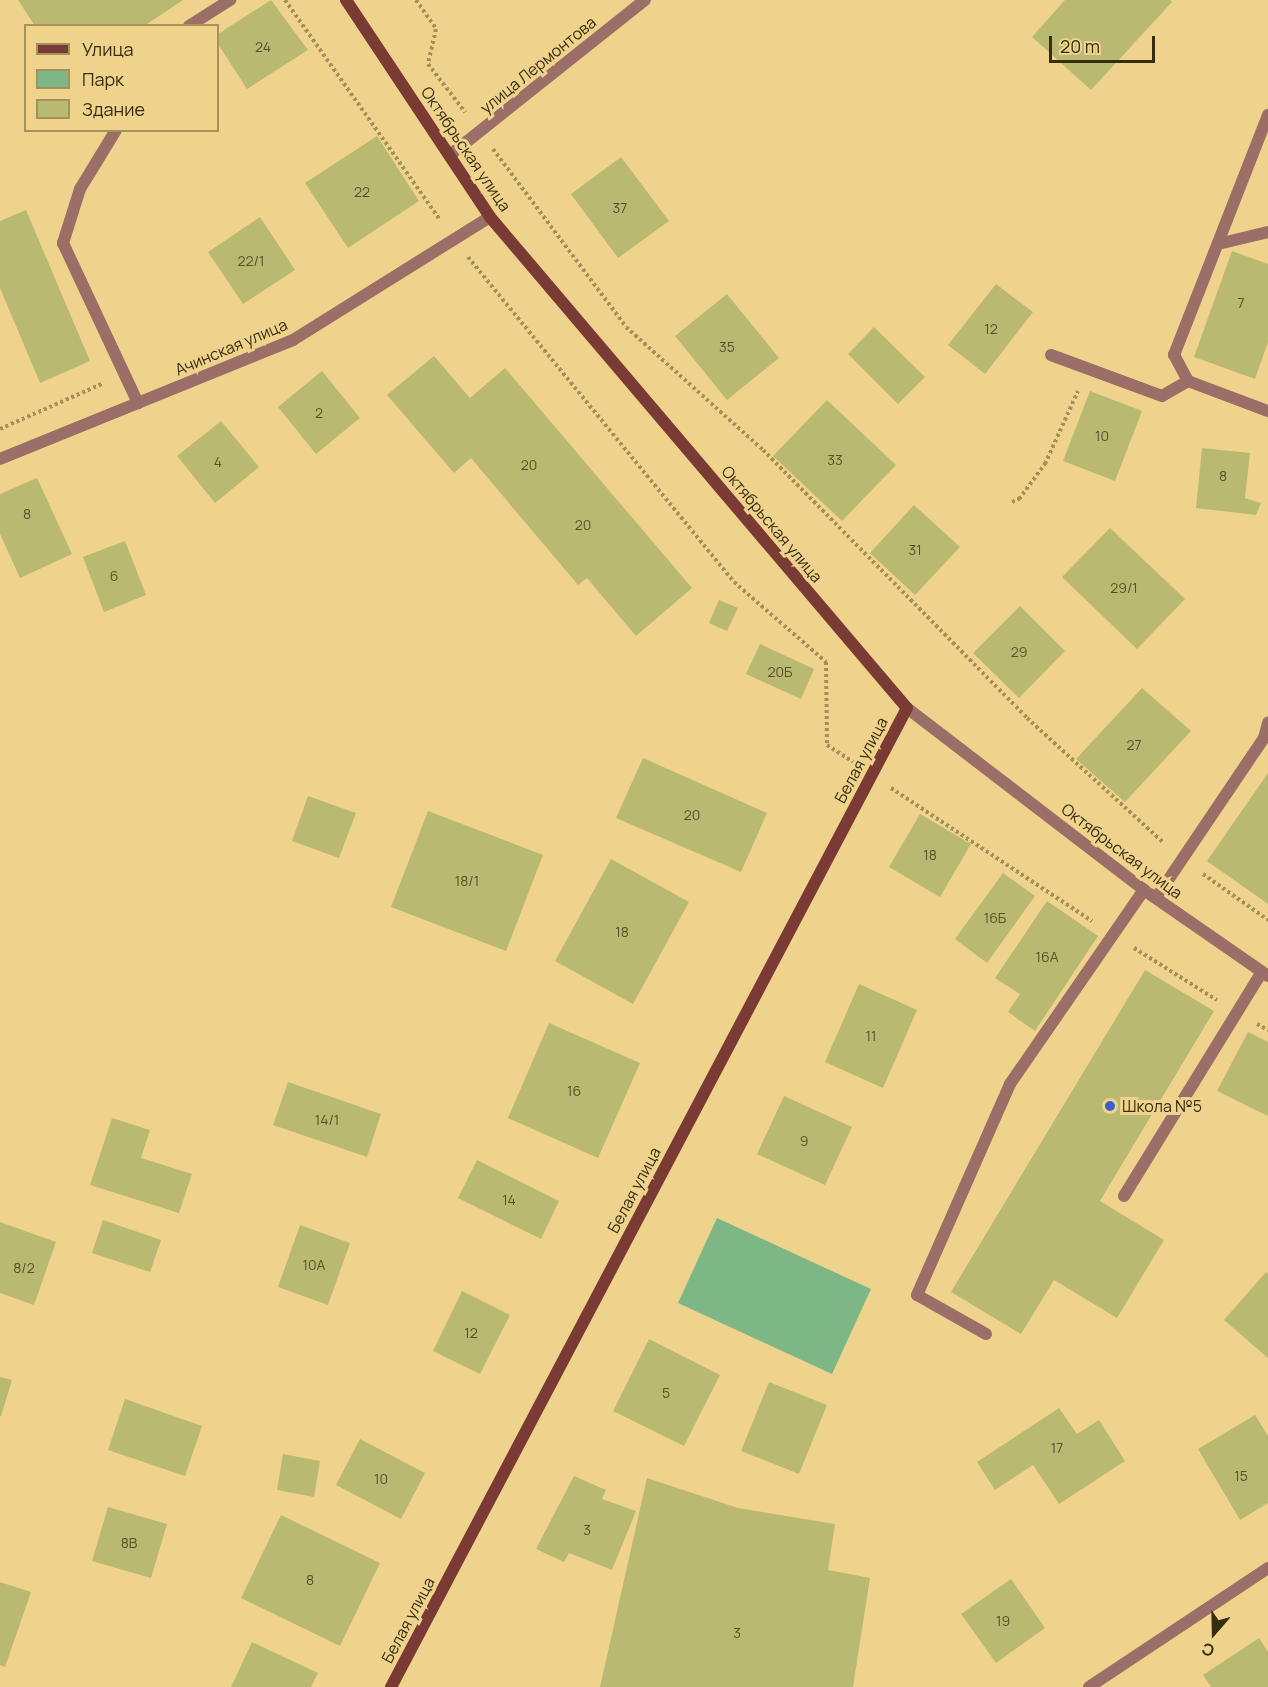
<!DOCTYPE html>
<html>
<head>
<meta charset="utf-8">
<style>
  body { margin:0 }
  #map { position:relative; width:1268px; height:1687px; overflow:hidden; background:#efd38d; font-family:Manrope,sans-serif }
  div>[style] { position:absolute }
  .green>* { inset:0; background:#7db786 }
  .building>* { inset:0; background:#b9b972 }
  .path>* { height:4px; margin-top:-2px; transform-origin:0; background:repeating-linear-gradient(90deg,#a48f59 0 3px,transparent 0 6px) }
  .lane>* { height:12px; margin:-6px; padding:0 6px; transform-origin:6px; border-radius:6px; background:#9b6e67 }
  .street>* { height:12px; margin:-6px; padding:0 6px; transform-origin:6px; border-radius:6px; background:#9b6e67 }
  .secondary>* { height:12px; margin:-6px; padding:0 6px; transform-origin:6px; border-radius:6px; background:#7a3b34 }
  .dots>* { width:16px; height:16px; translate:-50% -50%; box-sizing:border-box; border:3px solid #efd38d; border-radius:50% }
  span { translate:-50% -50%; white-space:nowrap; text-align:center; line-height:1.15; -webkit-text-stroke:6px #efd38d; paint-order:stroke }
  .number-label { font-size:14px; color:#585028 }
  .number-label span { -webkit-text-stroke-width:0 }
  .street-label { font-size:16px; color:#382d10 }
  .poi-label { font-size:16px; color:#382d10 }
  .left { translate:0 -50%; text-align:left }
  .legend { position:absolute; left:24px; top:24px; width:195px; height:108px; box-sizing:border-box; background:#efd38d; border:2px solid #a6915b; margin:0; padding:8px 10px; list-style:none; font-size:18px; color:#382d10 }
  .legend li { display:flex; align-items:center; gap:12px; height:30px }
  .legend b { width:30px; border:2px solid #a6915b }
  .north { position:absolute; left:1184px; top:1603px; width:60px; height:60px; -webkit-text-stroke:4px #efd38d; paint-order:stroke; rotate:200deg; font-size:16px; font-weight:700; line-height:24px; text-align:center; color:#382d10 }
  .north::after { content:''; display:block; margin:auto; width:21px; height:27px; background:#382d10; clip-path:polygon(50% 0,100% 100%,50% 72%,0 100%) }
  .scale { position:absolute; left:1049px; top:36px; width:106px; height:27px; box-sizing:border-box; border:3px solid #382d10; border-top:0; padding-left:8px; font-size:18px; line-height:21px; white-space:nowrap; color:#382d10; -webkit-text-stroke:4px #efd38d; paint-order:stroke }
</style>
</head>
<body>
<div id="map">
  <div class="green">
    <i style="clip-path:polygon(717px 1218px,871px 1289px,832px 1374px,678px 1303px)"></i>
  </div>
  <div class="building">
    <i style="clip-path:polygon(18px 0,183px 0,144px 26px,35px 26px)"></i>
    <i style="clip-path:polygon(271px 0,308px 50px,247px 89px,218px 44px,218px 34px)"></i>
    <i style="clip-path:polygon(1065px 0,1170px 0,1172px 2px,1091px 90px,1032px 37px)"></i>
    <i style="clip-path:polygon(377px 136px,419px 201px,348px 248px,305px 183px)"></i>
    <i style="clip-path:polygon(621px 157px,669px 221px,618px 258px,571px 194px)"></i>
    <i style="clip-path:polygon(26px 210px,90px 361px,40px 383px,0 288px,0 221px)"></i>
    <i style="clip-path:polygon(260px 217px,295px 270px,243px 304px,208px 252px)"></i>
    <i style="clip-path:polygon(1232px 251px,1268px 264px,1268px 342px,1255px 379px,1194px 357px)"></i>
    <i style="clip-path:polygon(996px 284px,1033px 312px,985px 374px,948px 345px)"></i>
    <i style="clip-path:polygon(727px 294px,779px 358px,727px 400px,675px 336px)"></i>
    <i style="clip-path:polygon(874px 327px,925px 377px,898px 404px,848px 354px)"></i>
    <i style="clip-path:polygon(434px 356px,470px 398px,505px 368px,692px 588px,636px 636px,587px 578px,578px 585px,471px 458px,454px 473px,387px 395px)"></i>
    <i style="clip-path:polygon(322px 371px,360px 418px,316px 454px,278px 407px)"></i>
    <i style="clip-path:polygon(1090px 391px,1142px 411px,1115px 481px,1063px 461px)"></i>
    <i style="clip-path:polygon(827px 400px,896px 465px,842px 521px,773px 456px)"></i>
    <i style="clip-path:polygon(221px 421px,259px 467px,215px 503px,177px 456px)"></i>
    <i style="clip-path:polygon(1202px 448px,1250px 453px,1245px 498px,1261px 503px,1256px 515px,1196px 508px)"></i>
    <i style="clip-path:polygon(37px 478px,72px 554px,20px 578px,0 534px,0 494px)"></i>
    <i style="clip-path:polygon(914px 505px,960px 547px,915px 595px,870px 553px)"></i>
    <i style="clip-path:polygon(1110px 528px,1185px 599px,1137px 649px,1062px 577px)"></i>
    <i style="clip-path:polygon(125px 541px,146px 595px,104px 612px,83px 557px)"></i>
    <i style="clip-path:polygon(719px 600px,738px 608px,727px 631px,709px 623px)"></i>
    <i style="clip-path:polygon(1020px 606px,1065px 651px,1019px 698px,973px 653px)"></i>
    <i style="clip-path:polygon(760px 644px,814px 669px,801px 699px,746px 674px)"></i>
    <i style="clip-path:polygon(1142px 688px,1191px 731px,1125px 802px,1076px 759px)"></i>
    <i style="clip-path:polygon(643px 758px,767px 813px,741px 872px,616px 818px)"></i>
    <i style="clip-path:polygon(1268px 773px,1268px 904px,1207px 861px)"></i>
    <i style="clip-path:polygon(308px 796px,356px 813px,339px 858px,292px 841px)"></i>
    <i style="clip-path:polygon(428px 811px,543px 855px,506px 951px,391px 907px)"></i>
    <i style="clip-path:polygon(920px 814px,971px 844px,940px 897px,889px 867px)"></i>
    <i style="clip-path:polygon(611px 859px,689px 902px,633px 1004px,555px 961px)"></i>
    <i style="clip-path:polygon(1003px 873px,1035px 896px,987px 963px,955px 939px)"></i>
    <i style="clip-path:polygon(1047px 901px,1098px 936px,1035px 1031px,1008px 1012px,1020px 994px,995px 978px)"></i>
    <i style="clip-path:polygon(1145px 970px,1214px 1011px,1100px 1201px,1164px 1240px,1117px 1318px,1054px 1280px,1021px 1334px,951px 1292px)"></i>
    <i style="clip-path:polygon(859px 984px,917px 1010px,883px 1088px,825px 1062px)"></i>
    <i style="clip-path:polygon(549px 1023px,640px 1063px,598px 1158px,508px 1118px)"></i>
    <i style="clip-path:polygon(1248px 1032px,1268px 1042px,1268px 1116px,1217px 1091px)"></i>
    <i style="clip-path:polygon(288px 1082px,381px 1114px,367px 1157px,273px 1125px)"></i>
    <i style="clip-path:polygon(784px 1096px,852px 1127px,825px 1185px,757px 1154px)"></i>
    <i style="clip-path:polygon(112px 1118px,150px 1130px,141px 1158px,192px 1174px,179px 1213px,90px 1185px)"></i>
    <i style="clip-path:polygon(477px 1160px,559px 1201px,541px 1239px,458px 1198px)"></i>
    <i style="clip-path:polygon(103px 1220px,161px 1240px,150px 1272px,92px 1253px)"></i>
    <i style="clip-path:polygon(0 1222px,56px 1242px,34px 1305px,0 1293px)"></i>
    <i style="clip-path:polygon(300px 1225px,350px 1243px,328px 1305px,278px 1287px)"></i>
    <i style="clip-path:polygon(1266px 1272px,1268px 1274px,1268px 1358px,1224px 1320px)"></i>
    <i style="clip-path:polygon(462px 1291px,510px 1315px,480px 1374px,433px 1351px)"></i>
    <i style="clip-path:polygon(649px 1339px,720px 1375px,684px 1446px,613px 1411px)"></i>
    <i style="clip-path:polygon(0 1377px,12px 1380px,1px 1416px,0 1416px)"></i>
    <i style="clip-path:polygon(769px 1382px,827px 1405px,799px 1474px,741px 1451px)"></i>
    <i style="clip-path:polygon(125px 1399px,202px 1426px,185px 1476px,108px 1450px)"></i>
    <i style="clip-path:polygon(1059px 1408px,1077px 1434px,1099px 1420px,1125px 1461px,1059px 1504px,1033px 1465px,995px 1490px,977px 1462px)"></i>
    <i style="clip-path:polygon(1255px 1415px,1268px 1436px,1268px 1503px,1240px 1520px,1198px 1449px)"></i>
    <i style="clip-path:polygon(360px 1439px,425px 1473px,401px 1519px,336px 1485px)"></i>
    <i style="clip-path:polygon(283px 1454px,320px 1461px,314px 1497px,277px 1490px)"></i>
    <i style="clip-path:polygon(574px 1476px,606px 1490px,602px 1499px,636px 1511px,612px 1570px,569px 1553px,564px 1562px,536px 1549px)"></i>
    <i style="clip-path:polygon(647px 1478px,738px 1508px,835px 1524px,828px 1570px,870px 1578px,853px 1687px,600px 1687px)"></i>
    <i style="clip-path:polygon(108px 1507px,167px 1524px,151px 1578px,92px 1561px)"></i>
    <i style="clip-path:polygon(281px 1515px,380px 1563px,340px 1646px,241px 1598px)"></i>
    <i style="clip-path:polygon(1011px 1579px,1045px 1628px,996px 1663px,961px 1614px)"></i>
    <i style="clip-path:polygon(0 1582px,31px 1592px,5px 1667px,0 1665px)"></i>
    <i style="clip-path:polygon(1259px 1638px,1268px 1652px,1268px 1687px,1211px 1687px,1203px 1675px)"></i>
    <i style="clip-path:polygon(252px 1642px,318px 1673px,311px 1687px,231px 1687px)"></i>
  </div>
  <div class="path">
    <i style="left:285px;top:0;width:269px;rotate:54.8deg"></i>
    <i style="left:416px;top:0;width:35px;rotate:55deg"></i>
    <i style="left:436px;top:29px;width:36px;rotate:103deg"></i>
    <i style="left:428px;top:64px;width:61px;rotate:52.4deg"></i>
    <i style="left:493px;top:149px;width:222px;rotate:53.2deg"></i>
    <i style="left:626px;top:327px;width:184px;rotate:41.9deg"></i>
    <i style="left:763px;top:450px;width:376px;rotate:45.4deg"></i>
    <i style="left:1027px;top:718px;width:185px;rotate:42.4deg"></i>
    <i style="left:468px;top:257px;width:420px;rotate:50.7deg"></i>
    <i style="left:734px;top:582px;width:122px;rotate:41deg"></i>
    <i style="left:826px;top:662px;width:83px;rotate:89.3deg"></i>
    <i style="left:827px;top:745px;width:31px;rotate:33deg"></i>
    <i style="left:0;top:429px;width:114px;rotate:-23.9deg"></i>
    <i style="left:1012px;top:502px;width:8px;rotate:-23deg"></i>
    <i style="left:1019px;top:499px;width:44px;rotate:-53.4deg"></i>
    <i style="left:1045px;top:464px;width:80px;rotate:-65.7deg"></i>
    <i style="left:891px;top:788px;width:241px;rotate:33.5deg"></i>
    <i style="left:1203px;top:874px;width:80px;rotate:35.3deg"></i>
    <i style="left:1134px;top:948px;width:98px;rotate:32.1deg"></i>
    <i style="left:1257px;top:1024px;width:13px;rotate:29deg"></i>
  </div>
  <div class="lane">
    <i style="left:189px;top:26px;width:49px;rotate:-32.4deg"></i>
    <i style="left:116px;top:130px;width:69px;rotate:121.4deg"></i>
    <i style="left:80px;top:189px;width:57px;rotate:107.5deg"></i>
    <i style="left:63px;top:243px;width:177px;rotate:64.9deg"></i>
    <i style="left:1218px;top:244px;width:51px;rotate:-13.5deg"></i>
    <i style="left:1188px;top:381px;width:30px;rotate:-118deg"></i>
    <i style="left:1174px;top:355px;width:258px;rotate:-68.6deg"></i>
    <i style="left:1156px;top:898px;width:193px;rotate:-56deg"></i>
    <i style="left:1264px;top:738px;width:16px;rotate:-75deg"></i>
    <i style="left:1124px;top:1196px;width:263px;rotate:-58.4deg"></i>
    <i style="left:986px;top:1334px;width:79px;rotate:-150.5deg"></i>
    <i style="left:917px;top:1295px;width:231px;rotate:-66.2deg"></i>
    <i style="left:1010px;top:1084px;width:236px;rotate:-55.4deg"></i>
  </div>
  <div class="street">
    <i style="left:450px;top:155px;width:249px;rotate:-38.5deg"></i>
    <i style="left:1051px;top:355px;width:118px;rotate:20.3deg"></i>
    <i style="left:1162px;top:396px;width:30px;rotate:-30deg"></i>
    <i style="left:1188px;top:381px;width:85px;rotate:20.6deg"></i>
    <i style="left:0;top:459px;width:316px;rotate:-22.1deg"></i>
    <i style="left:293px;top:340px;width:232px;rotate:-32deg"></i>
    <i style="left:907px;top:708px;width:299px;rotate:37.5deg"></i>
    <i style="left:1144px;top:890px;width:151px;rotate:34.7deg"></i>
    <i style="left:1089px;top:1687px;width:215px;rotate:-33.6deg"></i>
  </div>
  <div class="secondary">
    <i style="left:346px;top:0;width:260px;rotate:56.4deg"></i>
    <i style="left:490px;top:217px;width:644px;rotate:49.66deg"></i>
    <i style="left:907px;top:708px;width:1107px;rotate:117.79deg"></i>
  </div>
  <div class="dots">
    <i style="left:1110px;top:1106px;background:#405dd0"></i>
  </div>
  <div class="number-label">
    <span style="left:263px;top:47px">24</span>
    <span style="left:362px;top:192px">22</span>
    <span style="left:620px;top:208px">37</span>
    <span style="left:251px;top:261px">22/1</span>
    <span style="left:1241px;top:303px">7</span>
    <span style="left:991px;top:329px">12</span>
    <span style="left:727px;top:347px">35</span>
    <span style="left:319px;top:413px">2</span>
    <span style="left:1102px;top:436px">10</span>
    <span style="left:835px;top:460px">33</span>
    <span style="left:218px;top:462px">4</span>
    <span style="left:529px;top:465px">20</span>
    <span style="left:1223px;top:476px">8</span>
    <span style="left:27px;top:514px">8</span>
    <span style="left:583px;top:525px">20</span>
    <span style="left:915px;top:550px">31</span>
    <span style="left:114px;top:576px">6</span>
    <span style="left:1124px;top:588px">29/1</span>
    <span style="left:1019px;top:652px">29</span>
    <span style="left:780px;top:672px">20Б</span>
    <span style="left:1134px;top:745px">27</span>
    <span style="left:692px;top:815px">20</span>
    <span style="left:930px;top:855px">18</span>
    <span style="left:467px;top:881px">18/1</span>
    <span style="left:995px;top:918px">16Б</span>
    <span style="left:622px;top:932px">18</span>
    <span style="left:1047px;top:957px">16А</span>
    <span style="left:871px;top:1036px">11</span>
    <span style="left:574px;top:1091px">16</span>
    <span style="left:327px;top:1120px">14/1</span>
    <span style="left:804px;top:1141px">9</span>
    <span style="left:509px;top:1200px">14</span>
    <span style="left:314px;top:1265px">10А</span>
    <span style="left:24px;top:1268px">8/2</span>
    <span style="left:471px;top:1333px">12</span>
    <span style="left:666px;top:1393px">5</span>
    <span style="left:1057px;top:1448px">17</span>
    <span style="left:1241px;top:1476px">15</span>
    <span style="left:381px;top:1479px">10</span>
    <span style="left:587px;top:1530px">3</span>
    <span style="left:129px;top:1543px">8В</span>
    <span style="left:310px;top:1580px">8</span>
    <span style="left:1003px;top:1621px">19</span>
    <span style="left:737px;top:1633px">3</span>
  </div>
  <div class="street-label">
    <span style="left:538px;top:65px;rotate:-39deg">улица Лермонтова</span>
    <span style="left:466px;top:149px;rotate:56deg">Октябрьская улица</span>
    <span style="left:231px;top:347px;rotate:-23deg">Ачинская улица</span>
    <span style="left:772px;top:524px;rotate:50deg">Октябрьская улица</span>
    <span style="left:861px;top:760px;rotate:-62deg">Белая улица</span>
    <span style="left:1122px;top:851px;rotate:37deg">Октябрьская улица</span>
    <span style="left:634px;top:1190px;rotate:-62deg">Белая улица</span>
    <span style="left:408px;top:1620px;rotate:-62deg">Белая улица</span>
  </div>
  <div class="poi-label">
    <span class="left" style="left:1122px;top:1106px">Школа №5</span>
  </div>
  <ul class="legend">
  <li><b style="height:8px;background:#7a3b34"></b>Улица</li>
  <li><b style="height:16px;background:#7db786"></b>Парк</li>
  <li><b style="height:16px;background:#b9b972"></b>Здание</li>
  </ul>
  <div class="north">С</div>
  <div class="scale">20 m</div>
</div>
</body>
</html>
